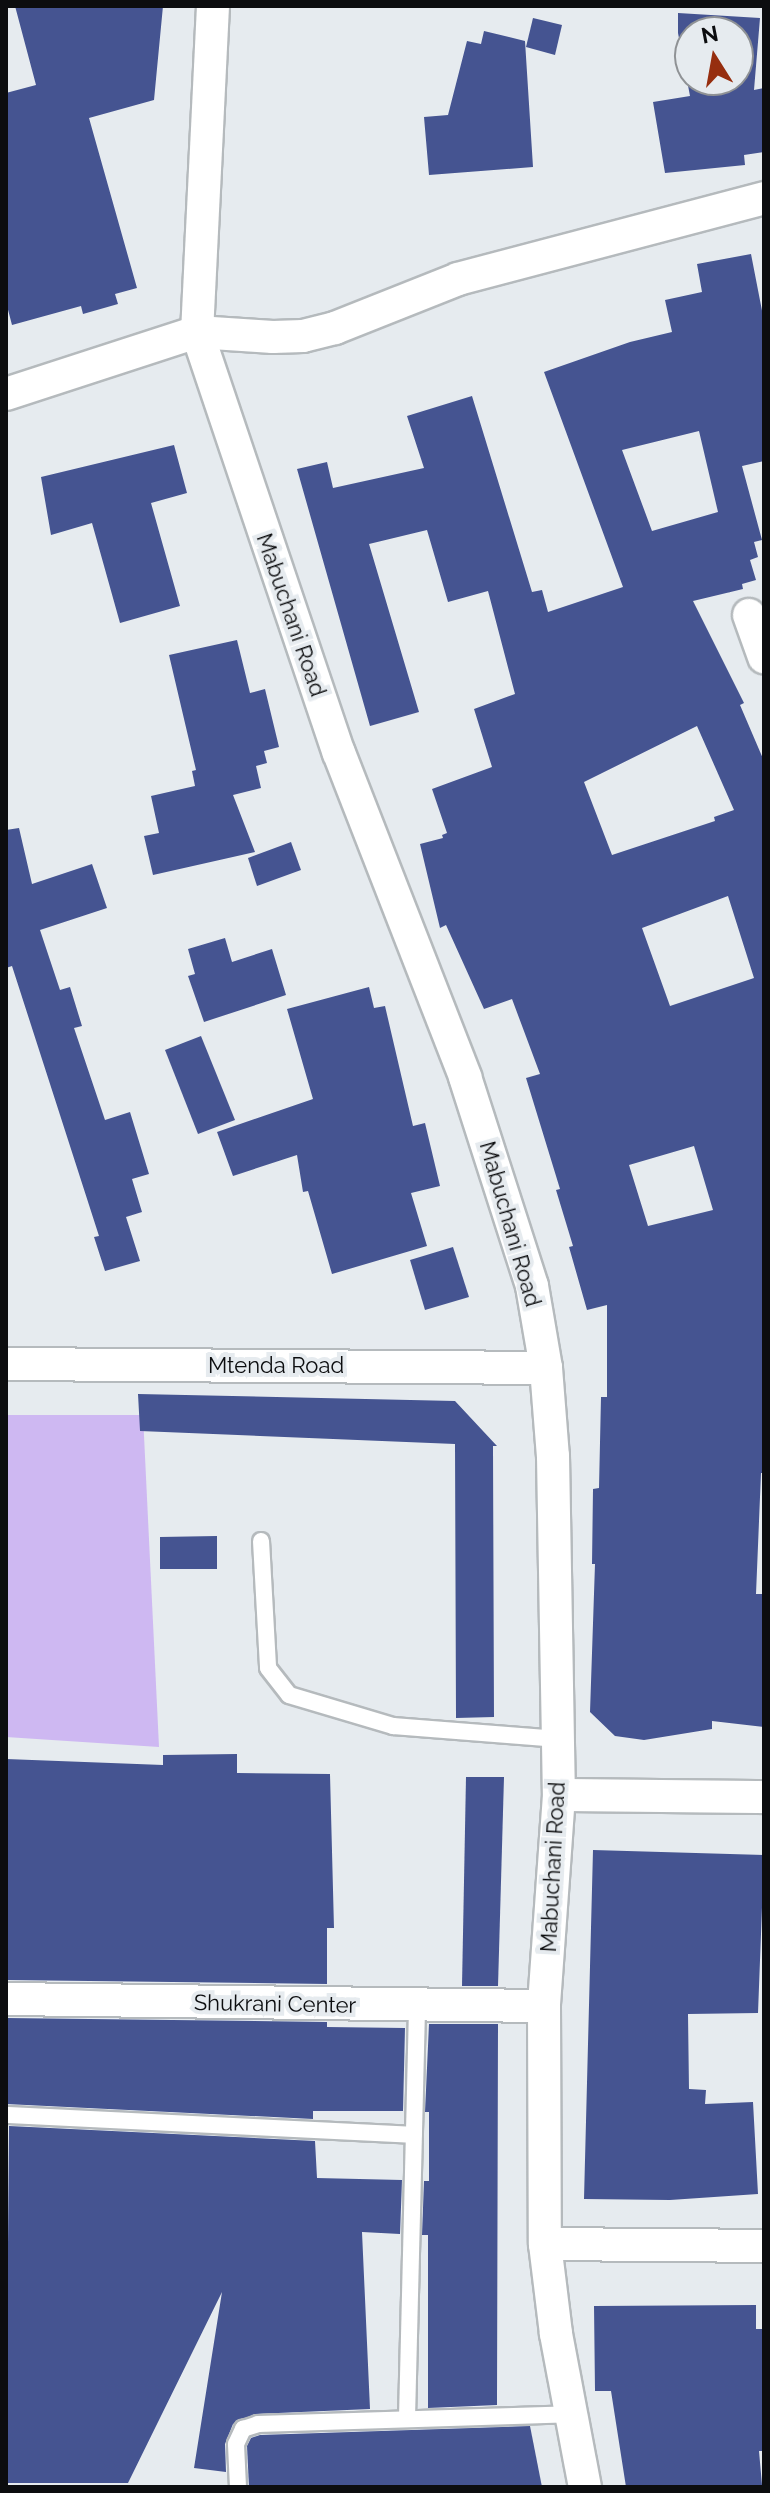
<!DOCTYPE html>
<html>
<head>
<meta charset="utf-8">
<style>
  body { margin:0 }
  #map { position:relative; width:770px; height:2493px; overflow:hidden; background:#e6ebef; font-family:Raleway,sans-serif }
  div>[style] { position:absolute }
  .green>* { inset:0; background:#ceb8f2 }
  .building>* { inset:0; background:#455491 }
  .roads { filter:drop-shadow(2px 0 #b5babd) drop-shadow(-2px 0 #b5babd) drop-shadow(0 2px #b5babd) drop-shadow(0 -2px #b5babd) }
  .lane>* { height:16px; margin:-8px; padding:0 8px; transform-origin:8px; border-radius:8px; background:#fff }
  .street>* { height:32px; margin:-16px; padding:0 16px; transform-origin:16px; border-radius:16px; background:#fff }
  span { translate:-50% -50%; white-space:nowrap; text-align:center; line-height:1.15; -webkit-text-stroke:8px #e6ebef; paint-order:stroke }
  .street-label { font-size:22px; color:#0c0d0f }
  .frame { position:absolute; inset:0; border:8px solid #0c0d0f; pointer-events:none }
  .north { position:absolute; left:674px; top:16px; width:80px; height:80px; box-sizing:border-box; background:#e6ebef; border:2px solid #8f9295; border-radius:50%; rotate:349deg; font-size:22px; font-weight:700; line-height:32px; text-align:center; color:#0c0d0f }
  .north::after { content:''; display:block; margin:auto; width:28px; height:36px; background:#962e0f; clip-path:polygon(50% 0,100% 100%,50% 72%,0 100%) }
</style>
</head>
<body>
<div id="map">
  <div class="green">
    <i style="clip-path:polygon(6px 1415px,143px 1415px,159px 1747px,6px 1737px)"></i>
  </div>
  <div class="building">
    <i style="clip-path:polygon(15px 6px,163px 6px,154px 100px,89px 118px,137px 288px,115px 294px,118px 304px,83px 314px,81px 306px,12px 325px,6px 302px,6px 93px,36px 85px)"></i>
    <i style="clip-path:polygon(evenodd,678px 13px,760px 18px,754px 90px,764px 88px,764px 152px,744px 155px,745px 165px,665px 173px,653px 102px,690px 96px,678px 33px,678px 13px,690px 32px,738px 32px,738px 80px,690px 80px,690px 32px)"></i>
    <i style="clip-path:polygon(533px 18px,562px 25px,555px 55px,526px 47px)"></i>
    <i style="clip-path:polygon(484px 31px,525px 41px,533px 167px,429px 175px,424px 117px,448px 115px,467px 41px,481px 44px)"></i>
    <i style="clip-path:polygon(evenodd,751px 254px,764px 321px,764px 461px,742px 466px,762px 540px,754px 542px,758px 557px,750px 560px,756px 580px,742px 584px,743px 589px,693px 601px,744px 703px,740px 705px,764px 761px,764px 1473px,761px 1473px,756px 1594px,764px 1594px,764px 1727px,712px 1721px,712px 1729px,644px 1740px,615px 1736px,590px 1712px,595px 1564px,592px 1564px,593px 1489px,599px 1488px,601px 1397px,607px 1397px,607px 1305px,587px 1310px,569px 1247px,573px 1246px,556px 1190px,560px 1189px,526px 1078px,540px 1074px,512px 999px,484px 1009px,446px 925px,440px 928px,420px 844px,443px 838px,442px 835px,447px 833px,432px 789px,492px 767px,474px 709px,515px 694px,488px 591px,448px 602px,427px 530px,369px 544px,419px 712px,370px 726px,297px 469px,327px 462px,333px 488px,424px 468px,407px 416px,472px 396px,532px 592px,542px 590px,548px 612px,623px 587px,544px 372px,630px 342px,672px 332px,665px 300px,702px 292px,697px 264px,751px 254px,699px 431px,718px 512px,652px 531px,622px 450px,699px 431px,751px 254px,697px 726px,734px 810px,714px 817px,715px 821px,612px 855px,584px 782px,697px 726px,751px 254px,728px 896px,754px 978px,670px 1006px,642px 928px,728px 896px,751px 254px,694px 1146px,713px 1210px,648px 1226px,629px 1165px,694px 1146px)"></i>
    <i style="clip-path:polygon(174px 445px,187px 493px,151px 503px,180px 606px,120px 623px,92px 523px,51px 535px,41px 477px)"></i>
    <i style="clip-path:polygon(237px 640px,250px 693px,265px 689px,279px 747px,264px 751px,267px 763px,256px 766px,261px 788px,233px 795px,255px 852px,153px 875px,144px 836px,159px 833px,151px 796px,195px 786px,192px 771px,196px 770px,169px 655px)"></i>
    <i style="clip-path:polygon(19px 828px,32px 884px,92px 864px,107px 908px,40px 930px,60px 990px,70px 987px,82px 1026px,74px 1028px,105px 1120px,130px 1112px,149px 1174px,132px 1179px,142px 1212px,126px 1217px,140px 1261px,105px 1271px,94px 1237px,99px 1236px,12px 966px,6px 968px,6px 830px)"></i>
    <i style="clip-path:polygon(291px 842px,301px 870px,257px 886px,248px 858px)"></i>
    <i style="clip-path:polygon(225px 938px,232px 962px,272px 949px,286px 995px,204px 1022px,188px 976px,195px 974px,188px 949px)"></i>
    <i style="clip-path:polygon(369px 987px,374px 1008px,385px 1006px,413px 1126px,425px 1123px,440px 1186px,411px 1193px,427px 1246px,332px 1274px,308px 1191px,303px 1192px,297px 1155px,233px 1176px,217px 1132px,313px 1099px,287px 1009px)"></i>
    <i style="clip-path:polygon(201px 1036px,235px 1120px,198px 1134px,165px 1050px)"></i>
    <i style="clip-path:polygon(453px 1247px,469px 1297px,425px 1310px,410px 1260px)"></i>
    <i style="clip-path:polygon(138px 1394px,455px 1401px,497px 1446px,493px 1446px,494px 1717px,456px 1718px,455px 1444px,140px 1431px)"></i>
    <i style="clip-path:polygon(217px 1536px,217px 1569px,160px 1569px,160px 1537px)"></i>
    <i style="clip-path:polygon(237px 1754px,237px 1773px,330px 1774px,334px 1928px,327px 1928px,327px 1984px,6px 1980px,6px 1759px,163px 1765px,163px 1755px)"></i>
    <i style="clip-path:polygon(466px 1777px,504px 1777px,498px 1986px,462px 1986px)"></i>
    <i style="clip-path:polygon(593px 1850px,764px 1855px,758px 2013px,688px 2014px,689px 2089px,706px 2090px,705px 2104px,753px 2102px,758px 2194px,670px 2200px,584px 2199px)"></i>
    <i style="clip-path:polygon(6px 2018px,327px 2022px,327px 2027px,405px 2028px,403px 2111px,313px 2111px,313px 2119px,6px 2104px)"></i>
    <i style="clip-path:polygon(429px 2024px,498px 2024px,497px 2405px,428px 2408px,428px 2235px,422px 2235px,424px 2181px,429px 2181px,429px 2112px,425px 2112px)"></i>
    <i style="clip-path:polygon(9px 2126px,315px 2141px,317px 2178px,402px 2180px,400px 2234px,362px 2232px,370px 2409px,255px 2414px,233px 2424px,225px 2444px,226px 2472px,194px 2468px,222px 2292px,128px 2483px,6px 2483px)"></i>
    <i style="clip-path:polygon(756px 2305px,756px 2329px,764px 2329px,764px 2451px,759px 2451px,762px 2485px,626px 2487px,611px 2391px,595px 2391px,594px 2306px)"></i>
    <i style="clip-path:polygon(530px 2426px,542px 2487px,249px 2487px,247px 2446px,251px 2438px,260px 2435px)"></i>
  </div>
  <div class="roads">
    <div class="lane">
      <i style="left:261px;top:1541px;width:127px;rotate:86.8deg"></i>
      <i style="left:268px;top:1668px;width:34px;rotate:52deg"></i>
      <i style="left:289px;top:1695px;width:109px;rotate:16.6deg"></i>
      <i style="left:393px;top:1726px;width:166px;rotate:4.5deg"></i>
      <i style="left:6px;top:2115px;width:408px;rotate:2.8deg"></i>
      <i style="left:407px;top:2418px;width:412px;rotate:-88.6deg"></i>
      <i style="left:238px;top:2487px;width:43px;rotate:-92.7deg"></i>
      <i style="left:236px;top:2444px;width:17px;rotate:-65deg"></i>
      <i style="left:243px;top:2429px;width:16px;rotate:-18deg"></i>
      <i style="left:258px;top:2424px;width:312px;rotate:-1.8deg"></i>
    </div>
    <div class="street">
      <i style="left:213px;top:6px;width:326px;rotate:92.8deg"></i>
      <i style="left:197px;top:332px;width:444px;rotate:71.4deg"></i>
      <i style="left:339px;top:753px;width:348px;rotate:68.7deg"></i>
      <i style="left:465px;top:1077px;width:219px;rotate:72.2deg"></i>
      <i style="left:532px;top:1286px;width:83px;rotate:80.3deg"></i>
      <i style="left:546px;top:1368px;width:88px;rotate:85.5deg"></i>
      <i style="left:553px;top:1456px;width:339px;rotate:89deg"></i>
      <i style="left:559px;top:1795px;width:212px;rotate:94.1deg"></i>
      <i style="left:544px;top:2006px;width:238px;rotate:89.8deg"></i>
      <i style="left:545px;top:2244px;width:91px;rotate:83deg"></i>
      <i style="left:556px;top:2334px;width:156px;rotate:79.3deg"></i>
      <i style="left:6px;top:394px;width:201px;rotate:-18deg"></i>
      <i style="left:197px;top:332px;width:76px;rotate:3.8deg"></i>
      <i style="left:273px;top:337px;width:30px;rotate:-2deg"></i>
      <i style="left:303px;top:336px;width:33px;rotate:-14deg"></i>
      <i style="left:335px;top:328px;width:132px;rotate:-21.7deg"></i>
      <i style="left:458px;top:279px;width:317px;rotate:-14.8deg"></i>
      <i style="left:749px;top:615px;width:45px;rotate:70.3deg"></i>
      <i style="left:6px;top:1364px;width:540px;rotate:0.42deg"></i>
      <i style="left:559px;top:1795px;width:205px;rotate:0.6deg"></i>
      <i style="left:6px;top:1999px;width:538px;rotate:0.75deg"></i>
      <i style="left:545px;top:2244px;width:219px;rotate:0.5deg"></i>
    </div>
  </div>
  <div class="street-label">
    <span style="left:291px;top:615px;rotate:71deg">Mabuchani Road</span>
    <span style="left:510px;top:1224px;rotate:74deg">Mabuchani Road</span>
    <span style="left:276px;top:1366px">Mtenda Road</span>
    <span style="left:553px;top:1867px;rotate:-87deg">Mabuchani Road</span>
    <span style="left:275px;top:2004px;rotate:1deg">Shukrani Center</span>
  </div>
  <div class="frame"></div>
  <div class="north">N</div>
</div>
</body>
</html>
